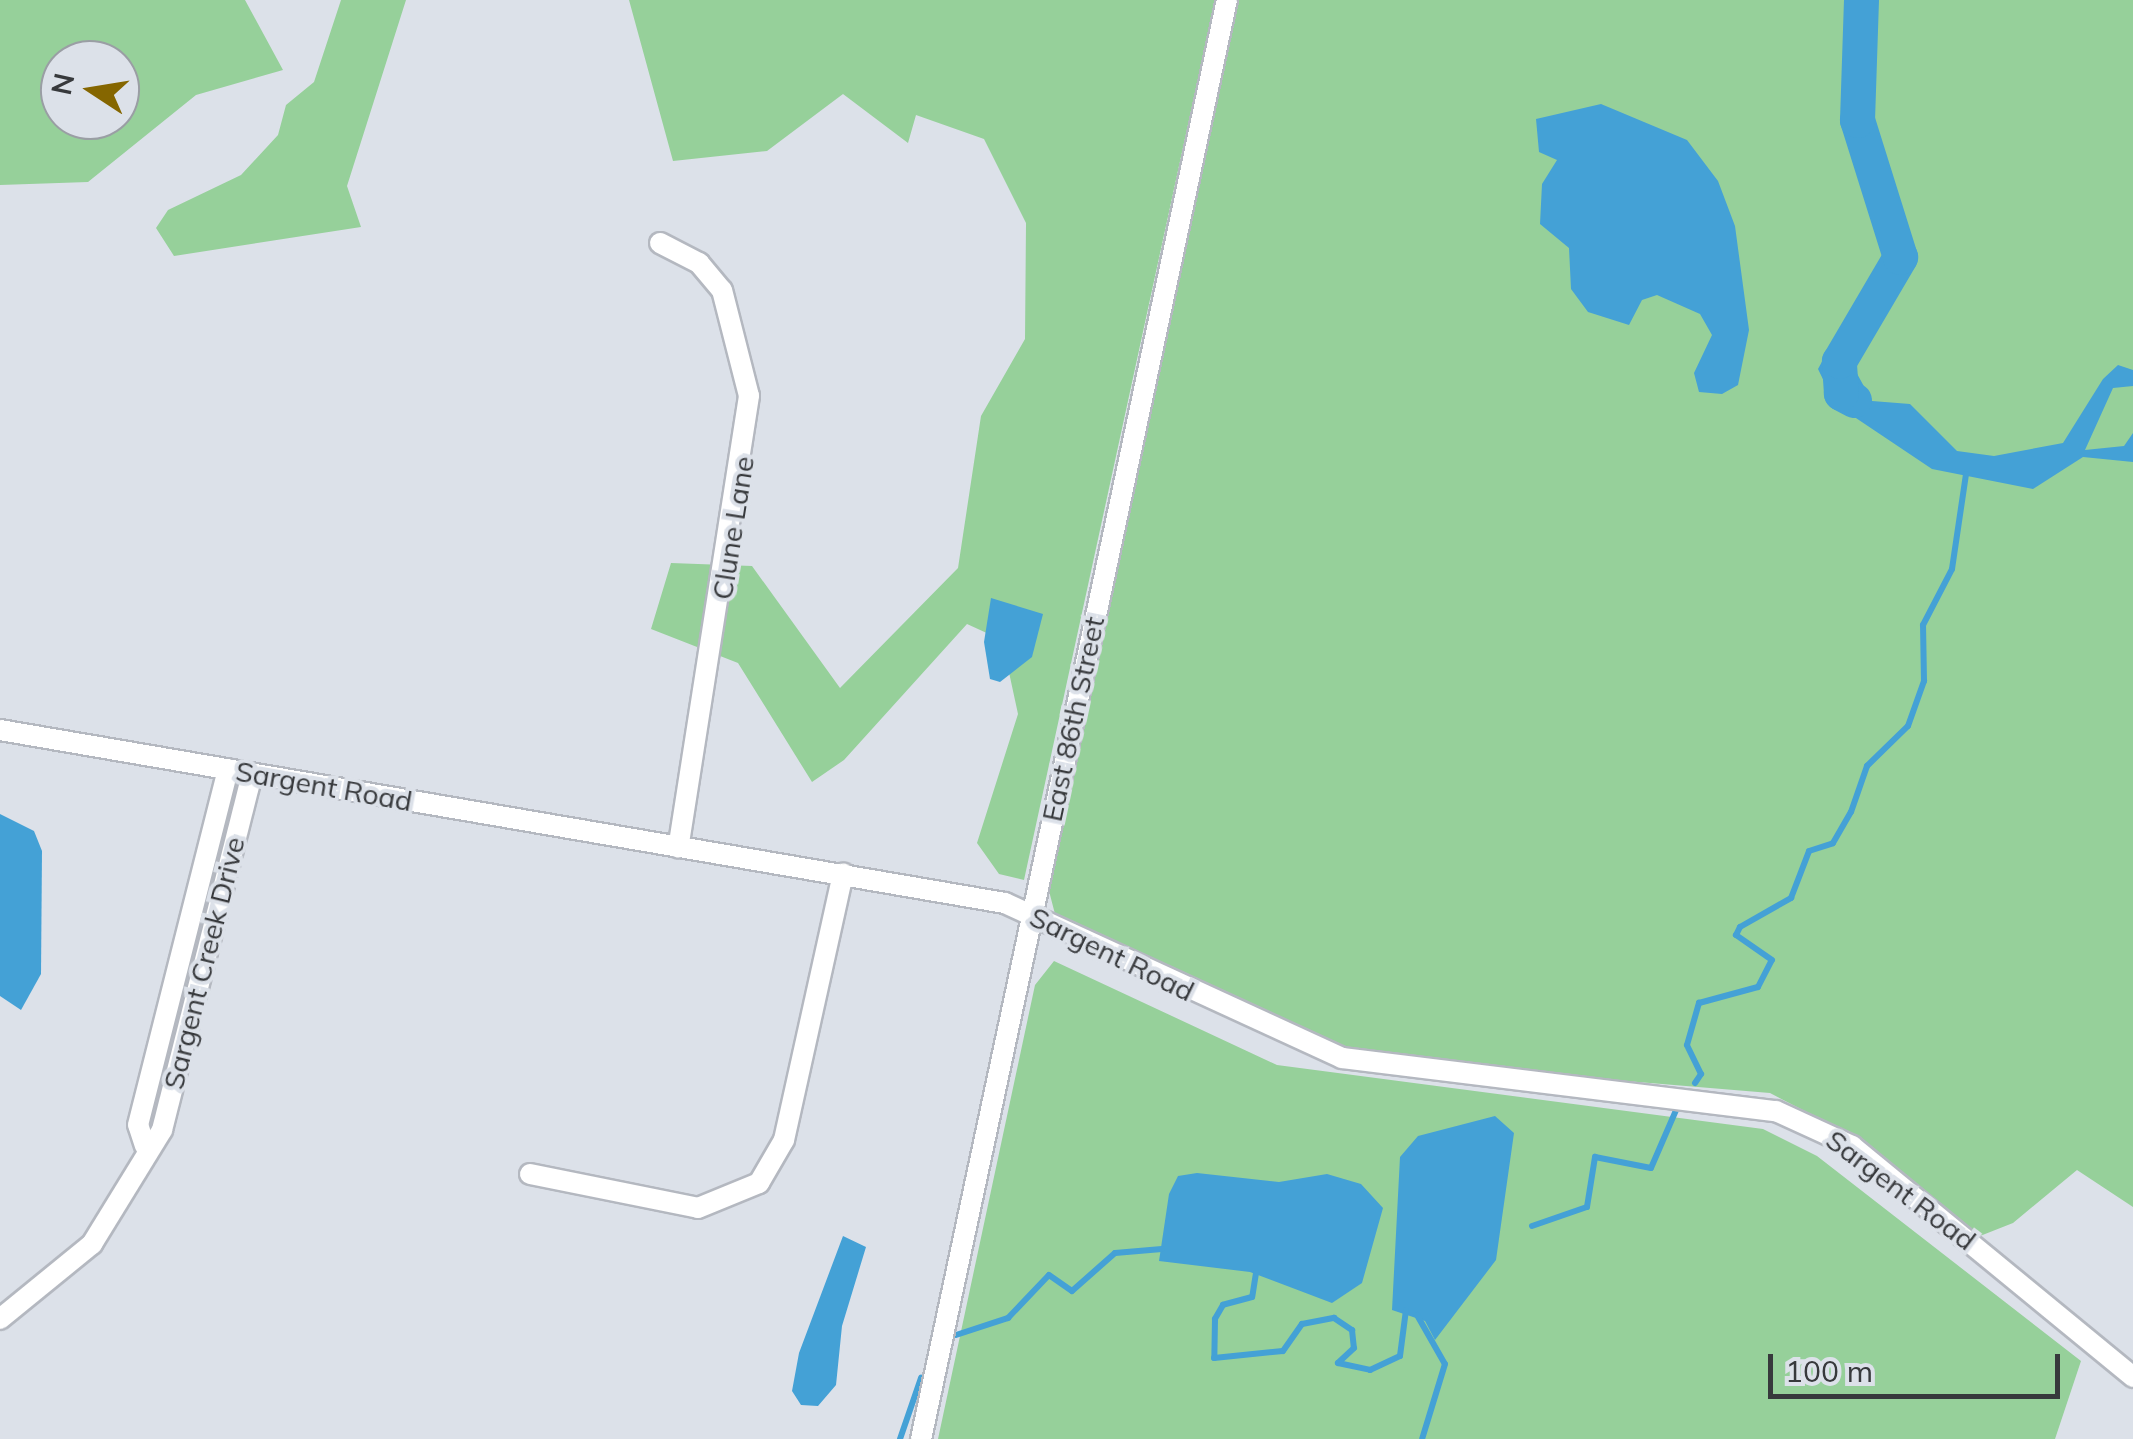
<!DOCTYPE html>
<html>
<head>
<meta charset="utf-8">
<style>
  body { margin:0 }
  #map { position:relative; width:2133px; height:1439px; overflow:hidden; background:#dce1e9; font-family:Mulish,sans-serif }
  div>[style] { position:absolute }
  .green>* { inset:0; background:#96d09a }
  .water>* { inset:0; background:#44a1d6 }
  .stream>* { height:6px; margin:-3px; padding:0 3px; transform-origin:3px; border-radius:3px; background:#44a1d6 }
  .river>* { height:35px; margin:-17.5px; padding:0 17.5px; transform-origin:17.5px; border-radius:17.5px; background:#44a1d6 }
  .roads { filter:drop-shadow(2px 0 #b4b8c0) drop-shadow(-2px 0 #b4b8c0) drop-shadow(0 2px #b4b8c0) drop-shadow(0 -2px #b4b8c0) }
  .minor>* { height:20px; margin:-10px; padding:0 10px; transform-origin:10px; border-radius:10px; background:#fff }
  span { translate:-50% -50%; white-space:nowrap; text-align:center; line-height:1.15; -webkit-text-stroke:8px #dce1e9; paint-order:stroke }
  .street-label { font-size:28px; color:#37393c }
  .north { position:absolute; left:40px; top:40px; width:100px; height:100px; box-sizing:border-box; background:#dce1e9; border:2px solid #9a9ea4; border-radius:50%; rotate:282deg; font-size:28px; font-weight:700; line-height:40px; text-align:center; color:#37393c }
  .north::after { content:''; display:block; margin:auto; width:35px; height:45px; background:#856600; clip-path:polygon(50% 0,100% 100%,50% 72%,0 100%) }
  .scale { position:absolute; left:1768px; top:1354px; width:292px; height:45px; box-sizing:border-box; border:5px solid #37393c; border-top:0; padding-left:12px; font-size:30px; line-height:35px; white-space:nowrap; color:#37393c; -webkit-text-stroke:8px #dce1e9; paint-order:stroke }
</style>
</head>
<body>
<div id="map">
  <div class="green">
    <i style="clip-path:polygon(evenodd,0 0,245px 0,283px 70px,196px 95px,88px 182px,0 185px,0 0,60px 60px,120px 60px,120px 120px,60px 120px,60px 60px)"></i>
    <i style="clip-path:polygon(341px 0,406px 0,347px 186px,361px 227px,174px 256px,156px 228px,168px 210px,241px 175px,278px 135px,286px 105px,314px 82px)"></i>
    <i style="clip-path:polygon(629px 0,1215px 0,1024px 880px,999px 874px,977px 843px,1018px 714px,1002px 640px,967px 624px,844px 760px,812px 782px,738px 663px,651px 629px,671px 563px,752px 566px,840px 688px,958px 568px,981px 416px,1025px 339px,1026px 223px,984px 139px,916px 115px,908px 143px,843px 94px,767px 151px,673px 161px)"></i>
    <i style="clip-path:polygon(1239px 0,2133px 0,2133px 1207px,2077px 1170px,2013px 1223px,1980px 1236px,1853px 1136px,1770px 1093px,1447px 1066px,1310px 1040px,1055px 914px,1049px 891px,1072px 763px)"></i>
    <i style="clip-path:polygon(1054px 961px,1277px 1065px,1763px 1129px,1817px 1156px,2081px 1361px,2055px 1439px,938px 1439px,1035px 985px)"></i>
  </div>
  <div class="water">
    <i style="clip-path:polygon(1601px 104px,1687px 140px,1718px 181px,1735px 226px,1749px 330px,1738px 385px,1722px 394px,1699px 392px,1694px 373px,1712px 335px,1700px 314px,1657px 295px,1642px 300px,1629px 325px,1588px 312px,1571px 289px,1569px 248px,1540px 224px,1542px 184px,1557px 160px,1539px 152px,1536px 119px)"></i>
    <i style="clip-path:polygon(1825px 356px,1855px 370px,1872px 401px,1910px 404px,1957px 451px,1994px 456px,2063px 443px,2103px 379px,2118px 365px,2133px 370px,2133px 386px,2113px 388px,2085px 450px,2124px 446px,2133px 433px,2133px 462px,2083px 457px,2033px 489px,1932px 469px,1835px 404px,1818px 369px)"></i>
    <i style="clip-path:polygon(991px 598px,1043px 614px,1032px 657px,1000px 682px,990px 679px,984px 642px)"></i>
    <i style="clip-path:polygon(0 814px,34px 831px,42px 851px,41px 974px,21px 1010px,0 996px)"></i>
    <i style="clip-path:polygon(1495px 1116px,1514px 1133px,1496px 1260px,1435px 1340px,1425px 1321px,1392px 1310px,1400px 1157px,1418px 1136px)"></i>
    <i style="clip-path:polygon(1197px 1173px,1279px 1182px,1327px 1174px,1361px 1184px,1383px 1208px,1362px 1283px,1332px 1303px,1250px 1272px,1159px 1261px,1169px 1194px,1178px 1176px)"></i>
    <i style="clip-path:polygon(843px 1236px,866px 1247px,842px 1326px,836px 1385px,818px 1406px,801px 1405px,792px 1391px,799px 1353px)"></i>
  </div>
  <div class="stream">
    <i style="left:1695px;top:1083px;width:11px;rotate:-56deg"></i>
    <i style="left:1701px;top:1074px;width:32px;rotate:-116deg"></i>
    <i style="left:1687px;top:1045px;width:44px;rotate:-74.1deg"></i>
    <i style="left:1699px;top:1003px;width:61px;rotate:-15.2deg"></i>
    <i style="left:1758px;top:987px;width:30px;rotate:-63deg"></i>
    <i style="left:1772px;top:960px;width:44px;rotate:-145.2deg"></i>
    <i style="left:1736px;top:935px;width:9px;rotate:-63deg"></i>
    <i style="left:1740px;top:927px;width:59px;rotate:-29.6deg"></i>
    <i style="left:1791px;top:898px;width:50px;rotate:-69deg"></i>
    <i style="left:1809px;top:851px;width:25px;rotate:-18deg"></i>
    <i style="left:1833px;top:843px;width:36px;rotate:-60deg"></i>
    <i style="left:1851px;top:812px;width:49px;rotate:-70.8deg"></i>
    <i style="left:1867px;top:766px;width:57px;rotate:-44.3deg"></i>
    <i style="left:1908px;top:726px;width:48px;rotate:-70.4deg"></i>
    <i style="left:1924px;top:681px;width:56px;rotate:-91deg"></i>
    <i style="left:1923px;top:625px;width:63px;rotate:-62.6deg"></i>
    <i style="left:1952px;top:569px;width:96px;rotate:-81.6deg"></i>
    <i style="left:1532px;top:1226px;width:58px;rotate:-19.1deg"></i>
    <i style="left:1587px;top:1207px;width:51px;rotate:-80.9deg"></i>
    <i style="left:1595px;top:1157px;width:57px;rotate:11.1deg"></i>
    <i style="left:1651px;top:1168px;width:65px;rotate:-66.6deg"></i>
    <i style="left:1256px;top:1273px;width:24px;rotate:99deg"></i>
    <i style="left:1252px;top:1297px;width:30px;rotate:165deg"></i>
    <i style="left:1223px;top:1305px;width:16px;rotate:120deg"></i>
    <i style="left:1215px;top:1319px;width:39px;rotate:91deg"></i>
    <i style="left:1214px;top:1358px;width:69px;rotate:-5.8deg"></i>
    <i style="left:1283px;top:1351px;width:33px;rotate:-55deg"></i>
    <i style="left:1302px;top:1324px;width:33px;rotate:-11deg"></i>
    <i style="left:1334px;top:1318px;width:22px;rotate:34deg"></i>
    <i style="left:1352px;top:1330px;width:18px;rotate:84deg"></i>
    <i style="left:1354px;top:1348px;width:22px;rotate:137deg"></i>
    <i style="left:1338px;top:1363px;width:33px;rotate:12deg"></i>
    <i style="left:1370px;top:1370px;width:33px;rotate:-25deg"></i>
    <i style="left:1400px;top:1356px;width:46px;rotate:-82.6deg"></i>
    <i style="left:1417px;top:1315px;width:56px;rotate:60.3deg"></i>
    <i style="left:1445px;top:1364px;width:78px;rotate:107deg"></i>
    <i style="left:956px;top:1335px;width:55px;rotate:-18.1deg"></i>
    <i style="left:1008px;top:1318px;width:59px;rotate:-46.4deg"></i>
    <i style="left:1049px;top:1275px;width:28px;rotate:35deg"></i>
    <i style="left:1072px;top:1291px;width:57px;rotate:-41.5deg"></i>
    <i style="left:1115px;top:1253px;width:47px;rotate:-4.9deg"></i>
    <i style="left:900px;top:1439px;width:65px;rotate:-71deg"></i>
  </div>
  <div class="river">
    <i style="left:1854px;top:400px;width:15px;rotate:-152deg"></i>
    <i style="left:1841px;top:393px;width:32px;rotate:-94deg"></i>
    <i style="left:1839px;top:361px;width:121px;rotate:-59.6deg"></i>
    <i style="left:1900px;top:257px;width:144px;rotate:-107.4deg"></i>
    <i style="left:1857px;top:120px;width:120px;rotate:-88.1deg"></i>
  </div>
  <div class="roads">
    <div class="minor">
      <i style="left:660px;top:243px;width:44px;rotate:27.1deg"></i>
      <i style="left:699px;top:263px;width:35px;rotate:50deg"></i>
      <i style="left:722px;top:290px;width:109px;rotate:75.7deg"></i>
      <i style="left:749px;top:396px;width:457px;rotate:98.9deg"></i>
      <i style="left:0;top:730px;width:1020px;rotate:9.77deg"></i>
      <i style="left:1005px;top:903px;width:371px;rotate:24.7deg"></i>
      <i style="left:1342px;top:1058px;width:437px;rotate:7deg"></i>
      <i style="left:1776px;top:1111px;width:84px;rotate:24.7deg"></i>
      <i style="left:1852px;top:1146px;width:364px;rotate:39.4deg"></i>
      <i style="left:145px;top:1146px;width:22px;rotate:-108deg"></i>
      <i style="left:138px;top:1125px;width:367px;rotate:-75.8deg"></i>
      <i style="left:530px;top:1174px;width:171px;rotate:11.4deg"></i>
      <i style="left:698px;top:1208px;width:66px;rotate:-22.3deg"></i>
      <i style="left:759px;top:1183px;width:50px;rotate:-59.8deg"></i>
      <i style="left:784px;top:1140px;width:273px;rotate:-77.5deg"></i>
      <i style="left:0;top:1319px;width:119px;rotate:-39.2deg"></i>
      <i style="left:92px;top:1244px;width:134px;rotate:-58.4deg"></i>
      <i style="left:162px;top:1130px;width:367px;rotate:-75.8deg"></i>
      <i style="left:921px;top:1439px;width:1471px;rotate:-78deg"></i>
    </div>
  </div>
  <div class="street-label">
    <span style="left:733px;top:528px;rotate:-81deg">Clune Lane</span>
    <span style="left:1073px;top:719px;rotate:-78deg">East 86th Street</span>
    <span style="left:324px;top:786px;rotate:10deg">Sargent Road</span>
    <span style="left:1112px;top:954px;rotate:26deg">Sargent Road</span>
    <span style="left:204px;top:963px;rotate:-76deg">Sargent Creek Drive</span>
    <span style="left:1901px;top:1190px;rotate:37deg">Sargent Road</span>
  </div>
  <div class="north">N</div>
  <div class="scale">100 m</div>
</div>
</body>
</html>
